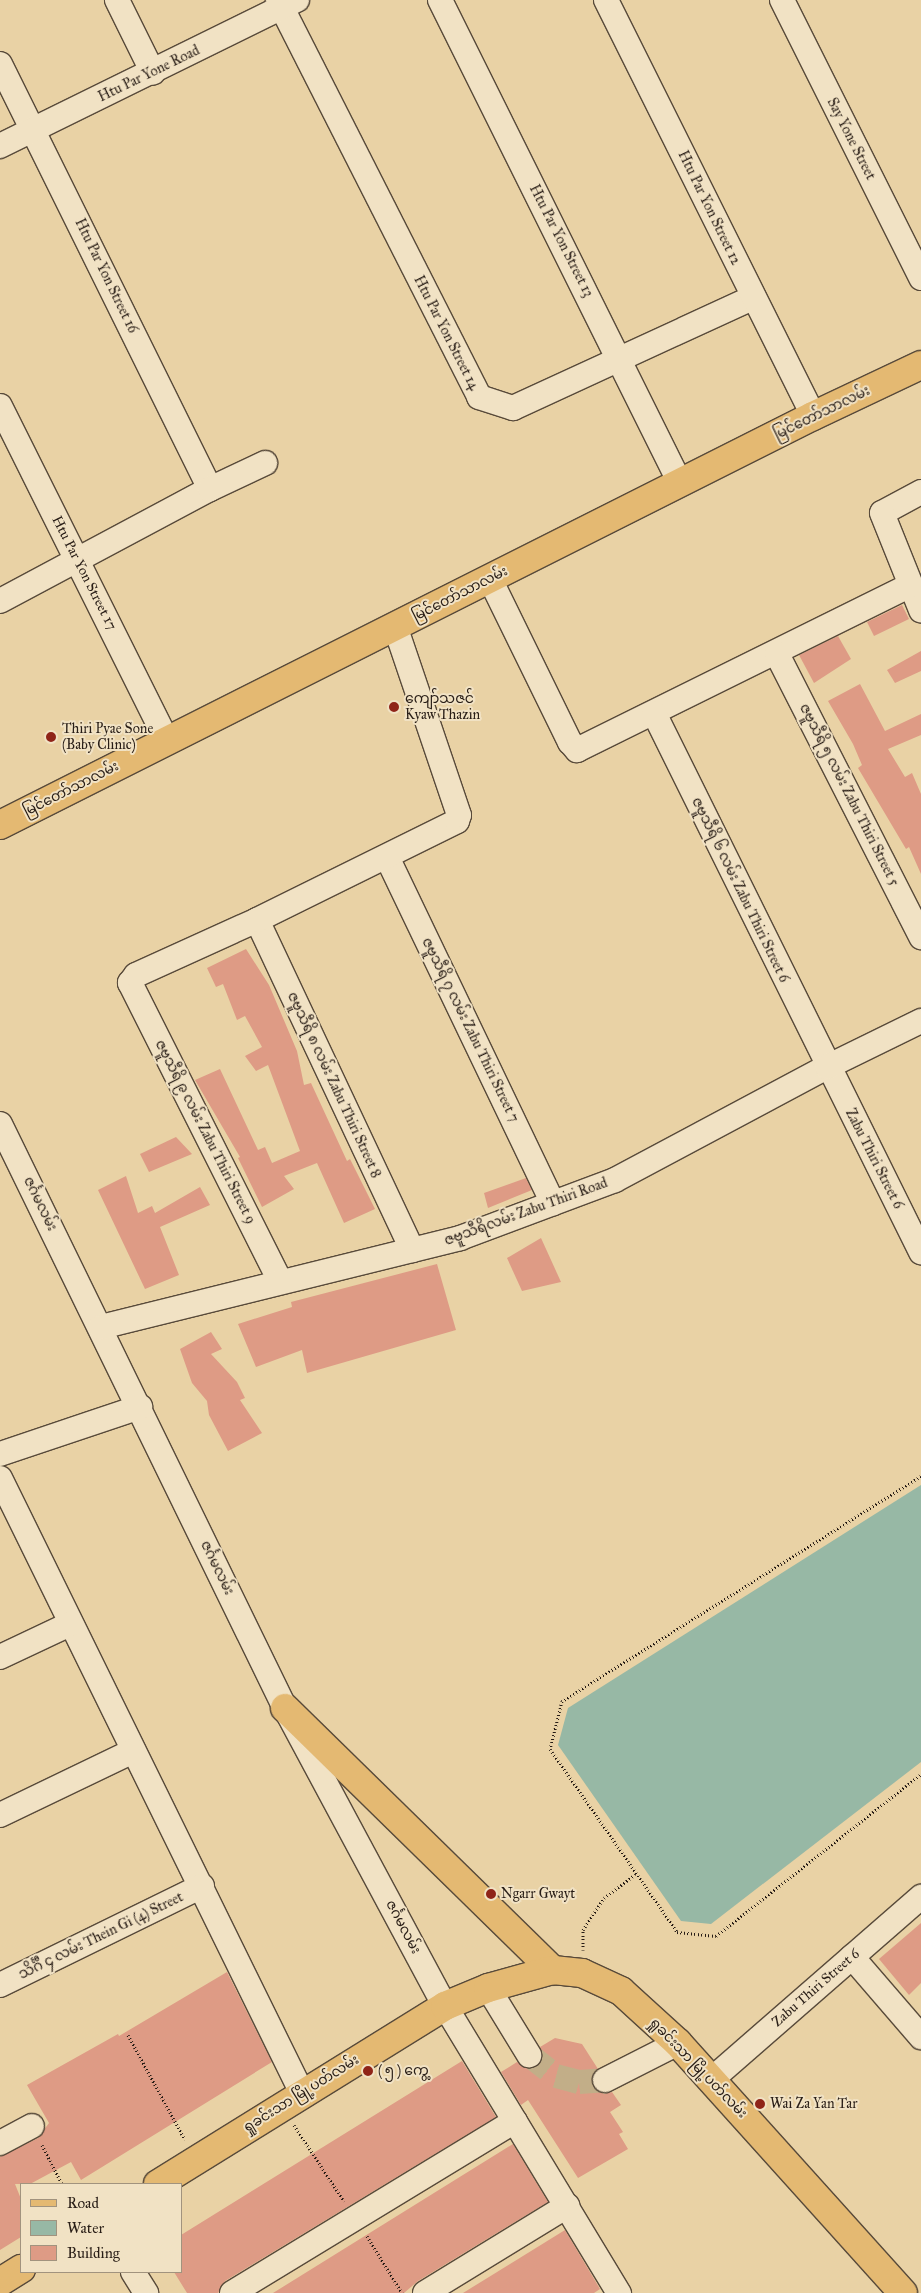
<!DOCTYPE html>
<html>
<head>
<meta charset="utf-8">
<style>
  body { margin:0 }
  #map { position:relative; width:921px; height:2293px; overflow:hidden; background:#e9d2a5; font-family:"IM FELL Great Primer","Noto Sans Myanmar",serif }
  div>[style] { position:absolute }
  .water>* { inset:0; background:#97b8a5 }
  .building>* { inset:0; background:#de9b85 }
  .minor-tunnel>* { height:24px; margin-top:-12px; transform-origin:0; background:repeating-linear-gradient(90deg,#c2ae88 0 24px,transparent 0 36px) }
  .path>* { height:3px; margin-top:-1.5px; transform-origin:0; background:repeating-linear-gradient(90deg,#281d16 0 1px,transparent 0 3.5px) }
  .roads { filter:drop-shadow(1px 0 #584a3a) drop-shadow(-1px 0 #584a3a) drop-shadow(0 1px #584a3a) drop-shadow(0 -1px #584a3a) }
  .minor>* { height:24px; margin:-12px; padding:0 12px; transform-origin:12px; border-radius:12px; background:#f1e2c4 }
  .major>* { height:28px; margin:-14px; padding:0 14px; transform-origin:14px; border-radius:14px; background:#e4b972 }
  .dots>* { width:14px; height:14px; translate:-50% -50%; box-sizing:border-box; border:2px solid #f1e2c4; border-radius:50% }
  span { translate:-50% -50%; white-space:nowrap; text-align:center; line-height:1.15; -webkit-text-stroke:4px #f1e2c4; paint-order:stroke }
  .street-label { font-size:14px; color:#281d16 }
  .poi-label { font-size:14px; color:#281d16 }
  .left { translate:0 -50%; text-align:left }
  .legend { position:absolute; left:20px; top:2183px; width:162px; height:90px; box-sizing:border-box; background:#f1e2c4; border:1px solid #a1937e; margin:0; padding:6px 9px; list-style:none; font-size:15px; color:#281d16 }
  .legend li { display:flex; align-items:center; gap:10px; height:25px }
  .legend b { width:25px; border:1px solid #a1937e }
</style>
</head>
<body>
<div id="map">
  <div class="water">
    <i style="clip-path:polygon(921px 1485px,921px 1762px,711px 1924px,681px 1921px,558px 1745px,568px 1708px)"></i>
  </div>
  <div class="building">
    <i style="clip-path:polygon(902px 605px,909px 619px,874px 636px,867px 622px)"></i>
    <i style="clip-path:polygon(838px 636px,851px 659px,814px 683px,799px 655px)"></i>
    <i style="clip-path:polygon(921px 651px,921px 671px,895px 683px,887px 670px)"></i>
    <i style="clip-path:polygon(860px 684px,885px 731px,921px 714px,921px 735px,888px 749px,905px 777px,912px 773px,921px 794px,921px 874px,909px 847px,906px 849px,858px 768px,862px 765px,853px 744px,828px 701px)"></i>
    <i style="clip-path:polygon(246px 949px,269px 985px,297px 1051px,304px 1085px,311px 1083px,347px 1161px,350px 1159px,375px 1209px,344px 1223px,317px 1163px,284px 1176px,294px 1189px,262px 1207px,238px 1158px,240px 1157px,195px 1080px,220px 1069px,258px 1150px,265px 1147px,272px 1163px,300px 1151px,268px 1065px,256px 1071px,245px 1056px,262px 1047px,245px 1016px,237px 1020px,223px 984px,216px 987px,207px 968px)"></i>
    <i style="clip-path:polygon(176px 1137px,192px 1154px,149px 1172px,140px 1154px)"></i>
    <i style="clip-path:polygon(126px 1176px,138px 1213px,152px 1206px,155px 1213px,200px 1187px,210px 1205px,160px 1227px,179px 1275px,145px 1289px,98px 1190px)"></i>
    <i style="clip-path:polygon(526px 1178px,532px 1190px,488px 1208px,484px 1193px)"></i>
    <i style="clip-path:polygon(541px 1238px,561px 1282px,522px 1291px,507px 1258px)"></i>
    <i style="clip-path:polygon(437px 1264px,456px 1330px,307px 1373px,302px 1350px,256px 1367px,238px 1324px,292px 1307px,291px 1302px)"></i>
    <i style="clip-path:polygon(211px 1332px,222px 1349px,211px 1354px,237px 1382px,245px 1398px,240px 1400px,262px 1433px,228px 1451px,209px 1415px,207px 1401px,192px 1383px,180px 1349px)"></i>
    <i style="clip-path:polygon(921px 1923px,921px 1983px,909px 1995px,879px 1959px)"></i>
    <i style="clip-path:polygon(227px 1972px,272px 2062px,81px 2180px,71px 2162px,30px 2184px,15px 2184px,21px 2199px,21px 2237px,0 2250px,0 2157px,38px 2138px,49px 2123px,27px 2085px,118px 2034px,119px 2036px)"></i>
    <i style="clip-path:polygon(555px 2038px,582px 2044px,598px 2069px,591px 2079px,593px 2087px,604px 2094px,612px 2092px,621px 2105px,610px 2112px,623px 2132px,619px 2134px,628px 2149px,578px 2178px,528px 2100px,521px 2105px,501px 2072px,517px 2062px,529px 2069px,537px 2066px,543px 2055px,540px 2047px)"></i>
    <i style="clip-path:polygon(462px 2061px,496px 2117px,225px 2281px,218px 2293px,187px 2293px,174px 2272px,181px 2272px,181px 2235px)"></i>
    <i style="clip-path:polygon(513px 2144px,548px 2202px,418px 2281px,404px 2293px,273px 2293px)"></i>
    <i style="clip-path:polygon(565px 2230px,600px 2289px,594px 2293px,463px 2293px)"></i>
  </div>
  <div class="minor-tunnel">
    <i style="left:529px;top:2055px;width:34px;rotate:38deg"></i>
    <i style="left:556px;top:2076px;width:24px;rotate:15deg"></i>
    <i style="left:579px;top:2082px;width:26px;rotate:-4deg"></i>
  </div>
  <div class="path">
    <i style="left:921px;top:1476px;width:424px;rotate:147.9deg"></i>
    <i style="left:562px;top:1701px;width:49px;rotate:104deg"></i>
    <i style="left:550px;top:1749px;width:223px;rotate:55.2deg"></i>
    <i style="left:677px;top:1932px;width:39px;rotate:6deg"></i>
    <i style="left:716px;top:1936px;width:261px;rotate:-38.3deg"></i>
    <i style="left:583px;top:1950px;width:20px;rotate:-90deg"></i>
    <i style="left:583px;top:1930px;width:38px;rotate:-57deg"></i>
    <i style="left:604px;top:1898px;width:39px;rotate:-37deg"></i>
    <i style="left:128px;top:2035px;width:119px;rotate:61.5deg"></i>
    <i style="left:294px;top:2125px;width:91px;rotate:56.7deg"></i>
    <i style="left:42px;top:2145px;width:44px;rotate:62.9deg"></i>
    <i style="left:367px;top:2236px;width:67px;rotate:58.4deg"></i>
  </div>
  <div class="roads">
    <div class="minor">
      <i style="left:117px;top:0;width:81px;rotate:63.7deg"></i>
      <i style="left:278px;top:0;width:445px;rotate:63.1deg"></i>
      <i style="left:479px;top:397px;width:36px;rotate:18deg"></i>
      <i style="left:513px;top:408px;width:265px;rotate:-24.7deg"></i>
      <i style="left:440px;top:0;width:539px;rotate:63.58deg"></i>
      <i style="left:606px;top:0;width:465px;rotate:63.5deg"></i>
      <i style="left:782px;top:0;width:311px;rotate:63.4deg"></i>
      <i style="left:0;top:64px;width:474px;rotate:63.7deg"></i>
      <i style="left:0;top:146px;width:331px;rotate:-26.2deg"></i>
      <i style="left:0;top:406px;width:374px;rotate:63.5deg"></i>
      <i style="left:921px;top:492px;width:44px;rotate:151.7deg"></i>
      <i style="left:882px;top:513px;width:105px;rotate:68.1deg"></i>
      <i style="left:490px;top:579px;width:182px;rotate:63.9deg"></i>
      <i style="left:570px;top:742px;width:11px;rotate:49deg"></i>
      <i style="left:577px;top:750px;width:370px;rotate:-26.3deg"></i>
      <i style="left:0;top:601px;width:238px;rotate:-28.1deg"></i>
      <i style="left:210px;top:489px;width:61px;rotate:-25.3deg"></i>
      <i style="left:777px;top:654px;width:318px;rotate:63deg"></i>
      <i style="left:654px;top:713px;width:602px;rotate:63.65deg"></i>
      <i style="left:387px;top:857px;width:384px;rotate:64.4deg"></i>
      <i style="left:257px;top:920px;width:365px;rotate:64.8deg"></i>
      <i style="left:0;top:1124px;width:650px;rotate:63.99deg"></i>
      <i style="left:285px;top:1708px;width:338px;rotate:61.8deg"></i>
      <i style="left:445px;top:2006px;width:336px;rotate:58.8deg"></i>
      <i style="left:280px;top:1281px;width:334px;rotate:-116.7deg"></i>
      <i style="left:130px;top:983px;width:10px;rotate:-53deg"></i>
      <i style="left:136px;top:975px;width:133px;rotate:-24.4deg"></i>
      <i style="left:257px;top:920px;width:223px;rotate:-26.3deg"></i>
      <i style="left:457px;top:821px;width:6px;rotate:-72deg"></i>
      <i style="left:459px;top:815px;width:200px;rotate:-108.7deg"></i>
      <i style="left:101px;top:1327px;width:370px;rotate:-13.9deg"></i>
      <i style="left:460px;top:1238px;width:165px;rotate:-20.5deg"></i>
      <i style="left:615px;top:1180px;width:240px;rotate:-28.1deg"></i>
      <i style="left:827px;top:1067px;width:105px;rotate:-26.1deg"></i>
      <i style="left:0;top:1454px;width:148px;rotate:-18.6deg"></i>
      <i style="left:0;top:1478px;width:685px;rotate:63.85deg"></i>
      <i style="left:0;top:1657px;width:77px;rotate:-25.2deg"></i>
      <i style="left:0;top:1815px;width:148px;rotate:-25.7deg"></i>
      <i style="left:852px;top:1957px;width:106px;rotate:49.2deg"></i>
      <i style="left:0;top:1985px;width:225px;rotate:-26.1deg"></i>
      <i style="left:488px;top:1988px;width:79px;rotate:58.5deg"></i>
      <i style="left:605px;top:2080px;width:82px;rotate:-26.9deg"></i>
      <i style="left:711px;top:2080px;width:279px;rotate:-41.1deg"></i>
      <i style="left:0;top:2143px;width:36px;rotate:-28deg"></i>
      <i style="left:133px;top:2272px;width:25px;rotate:58deg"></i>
      <i style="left:232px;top:2293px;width:331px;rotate:-31.3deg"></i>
      <i style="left:425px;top:2293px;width:167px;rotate:-31.5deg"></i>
    </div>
    <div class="major">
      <i style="left:0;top:825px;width:910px;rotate:-26.71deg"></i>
      <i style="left:813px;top:416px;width:119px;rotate:-25.3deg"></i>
      <i style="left:285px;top:1708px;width:375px;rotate:44.4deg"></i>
      <i style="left:158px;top:2184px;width:338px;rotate:-31.8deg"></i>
      <i style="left:445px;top:2006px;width:47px;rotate:-22.7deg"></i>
      <i style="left:488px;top:1988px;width:67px;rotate:-15.5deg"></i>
      <i style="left:553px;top:1970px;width:29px;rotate:6deg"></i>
      <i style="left:582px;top:1973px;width:43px;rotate:24.8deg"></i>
      <i style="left:621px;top:1991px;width:77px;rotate:42.4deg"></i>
      <i style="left:678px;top:2043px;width:336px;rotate:48deg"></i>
      <i style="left:0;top:2282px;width:25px;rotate:-32deg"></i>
    </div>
  </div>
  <div class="dots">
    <i style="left:394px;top:707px;background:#8f2418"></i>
    <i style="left:51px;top:737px;background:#8f2418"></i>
    <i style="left:491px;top:1894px;background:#8f2418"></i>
    <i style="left:368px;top:2071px;background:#8f2418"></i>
    <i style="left:760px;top:2104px;background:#8f2418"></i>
  </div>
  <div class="street-label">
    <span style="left:149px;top:74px;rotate:-26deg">Htu Par Yone Road</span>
    <span style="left:851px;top:139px;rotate:63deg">Say Yone Street</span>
    <span style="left:709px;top:208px;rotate:64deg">Htu Par Yon Street 12</span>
    <span style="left:561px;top:241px;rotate:63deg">Htu Par Yon Street 13</span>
    <span style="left:106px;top:276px;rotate:64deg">Htu Par Yon Street 16</span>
    <span style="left:446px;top:333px;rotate:63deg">Htu Par Yon Street 14</span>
    <span style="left:822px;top:413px;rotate:-26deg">မြင်တော်သာလမ်း</span>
    <span style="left:84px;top:573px;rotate:63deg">Htu Par Yon Street 17</span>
    <span style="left:460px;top:594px;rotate:-27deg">မြင်တော်သာလမ်း</span>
    <span style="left:71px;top:789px;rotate:-27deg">မြင်တော်သာလမ်း</span>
    <span style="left:849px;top:795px;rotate:63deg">ဇဗူသီရိ ၅ လမ်း Zabu Thiri Street 5</span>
    <span style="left:740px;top:890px;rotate:64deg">ဇဗူသီရိ ၆ လမ်း Zabu Thiri Street 6</span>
    <span style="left:470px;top:1030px;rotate:64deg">ဇဗူသီရိ ၇ လမ်း Zabu Thiri Street 7</span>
    <span style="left:334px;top:1085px;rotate:65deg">ဇဗူသီရိ ၈ လမ်း Zabu Thiri Street 8</span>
    <span style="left:205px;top:1132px;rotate:63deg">ဇဗူသီရိ ၉ လမ်း Zabu Thiri Street 9</span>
    <span style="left:874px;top:1159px;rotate:63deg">Zabu Thiri Street 6</span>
    <span style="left:40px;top:1204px;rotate:64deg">ဇင်္ဂမလမ်း</span>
    <span style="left:526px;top:1212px;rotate:-20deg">ဇဗူသီရိလမ်း Zabu Thiri Road</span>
    <span style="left:217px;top:1568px;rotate:64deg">ဇင်္ဂမလမ်း</span>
    <span style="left:403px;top:1927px;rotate:62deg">ဇင်္ဂမလမ်း</span>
    <span style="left:101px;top:1936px;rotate:-26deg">သိင်္ဂီ ၄ လမ်း Thein Gi (4) Street</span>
    <span style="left:816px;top:1988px;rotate:-41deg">Zabu Thiri Street 6</span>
    <span style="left:698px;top:2068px;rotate:46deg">ရှုခင်းသာ မြို့ပတ်လမ်း</span>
    <span style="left:301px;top:2094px;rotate:-32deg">ရှုခင်းသာ မြို့ပတ်လမ်း</span>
  </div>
  <div class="poi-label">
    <span class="left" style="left:405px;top:707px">ကျော်သဇင်<br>Kyaw Thazin</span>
    <span class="left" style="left:62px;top:737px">Thiri Pyae Sone<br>(Baby Clinic)</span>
    <span class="left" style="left:501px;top:1894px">Ngarr Gwayt</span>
    <span class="left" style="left:378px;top:2071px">( ၅ ) ကွေ့</span>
    <span class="left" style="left:770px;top:2104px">Wai Za Yan Tar</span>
  </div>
  <ul class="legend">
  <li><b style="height:6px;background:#e4b972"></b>Road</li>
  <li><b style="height:14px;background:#97b8a5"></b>Water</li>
  <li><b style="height:14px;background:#de9b85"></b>Building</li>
  </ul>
</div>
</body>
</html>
